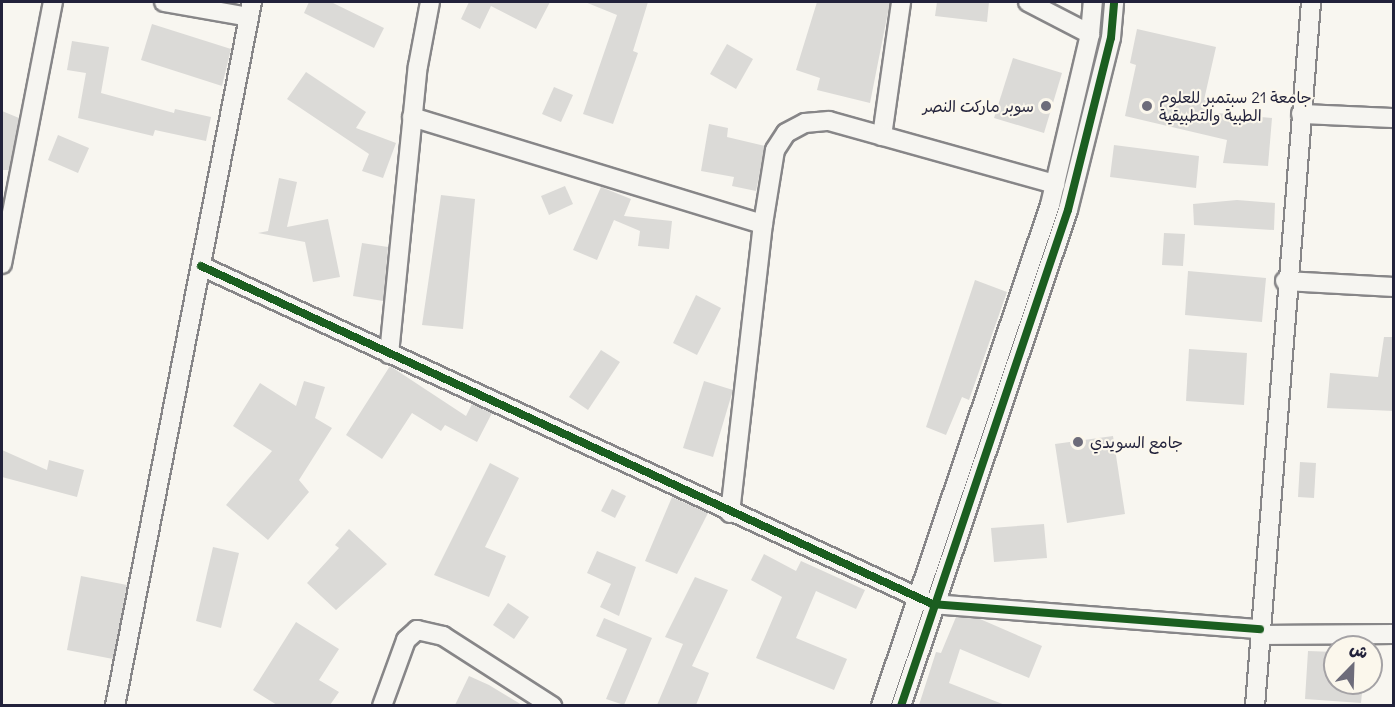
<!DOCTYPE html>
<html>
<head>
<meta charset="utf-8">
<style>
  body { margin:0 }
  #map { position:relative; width:1395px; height:707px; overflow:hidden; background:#f8f6f0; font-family:Delius,"Playpen Sans Arabic",sans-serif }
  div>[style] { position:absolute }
  .building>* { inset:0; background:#dbdad7 }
  .roads { filter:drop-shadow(2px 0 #878688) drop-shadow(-2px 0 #878688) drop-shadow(0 2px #878688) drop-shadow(0 -2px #878688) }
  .street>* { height:18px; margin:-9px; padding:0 9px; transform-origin:9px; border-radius:9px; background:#f6f5f1 }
  .cycleway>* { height:8px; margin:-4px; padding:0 4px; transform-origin:4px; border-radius:4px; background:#1b5e20 }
  .dots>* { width:16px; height:16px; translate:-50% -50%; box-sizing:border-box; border:3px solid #fbf7ec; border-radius:50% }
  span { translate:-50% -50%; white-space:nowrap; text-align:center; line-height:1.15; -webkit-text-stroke:4.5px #fbf7ec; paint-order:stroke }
  .poi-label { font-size:16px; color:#22223b }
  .left { translate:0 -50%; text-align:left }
  .right { translate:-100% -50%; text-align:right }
  .frame { position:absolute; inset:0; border:3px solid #22223b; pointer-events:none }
  .north { position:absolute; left:1323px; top:635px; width:60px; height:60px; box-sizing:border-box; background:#fbf7ec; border:2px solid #a4a2a5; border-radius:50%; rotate:23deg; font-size:16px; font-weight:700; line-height:24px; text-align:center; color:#22223b }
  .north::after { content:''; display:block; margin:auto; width:21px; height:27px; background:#6d6c7a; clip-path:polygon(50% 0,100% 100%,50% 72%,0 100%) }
</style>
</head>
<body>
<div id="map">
  <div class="building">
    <i style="clip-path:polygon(309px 2px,331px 2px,384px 28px,374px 48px,304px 13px)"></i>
    <i style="clip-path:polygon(469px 2px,550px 2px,536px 29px,491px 6px,480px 29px,461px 19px)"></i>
    <i style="clip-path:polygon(585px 2px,648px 2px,633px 51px,638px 53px,613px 124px,583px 114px,617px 15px)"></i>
    <i style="clip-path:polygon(817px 2px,890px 2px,870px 103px,817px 90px,820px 78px,796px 70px)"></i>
    <i style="clip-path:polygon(937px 2px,989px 2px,987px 22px,935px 16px)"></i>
    <i style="clip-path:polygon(152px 24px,231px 49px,222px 86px,141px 60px)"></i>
    <i style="clip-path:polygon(1137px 29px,1216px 47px,1204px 100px,1209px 101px,1206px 112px,1272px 118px,1268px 166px,1223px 163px,1227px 140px,1125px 116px,1136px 65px,1130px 63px)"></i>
    <i style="clip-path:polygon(72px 41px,109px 47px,101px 93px,174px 113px,175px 109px,211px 117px,206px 141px,155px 130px,153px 136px,78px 118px,86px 73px,67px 70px)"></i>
    <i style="clip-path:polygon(727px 44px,753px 59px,736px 89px,710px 74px)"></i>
    <i style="clip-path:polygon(1013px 58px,1062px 73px,1044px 133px,994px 118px)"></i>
    <i style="clip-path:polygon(306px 72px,366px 112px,356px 128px,396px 143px,383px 178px,362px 171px,369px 154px,287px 99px)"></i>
    <i style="clip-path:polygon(554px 87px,573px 95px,561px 122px,542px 114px)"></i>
    <i style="clip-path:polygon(2px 111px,19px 118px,9px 170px,2px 170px)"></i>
    <i style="clip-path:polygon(709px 124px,728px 128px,727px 137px,765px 146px,756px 191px,732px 186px,734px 177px,701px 171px)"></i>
    <i style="clip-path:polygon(58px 135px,89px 148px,78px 173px,48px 160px)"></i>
    <i style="clip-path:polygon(1114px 145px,1199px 156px,1196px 188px,1110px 177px)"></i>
    <i style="clip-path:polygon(279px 178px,297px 182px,287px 227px,328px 219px,340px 277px,313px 282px,305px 242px,258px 233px,268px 231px)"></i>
    <i style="clip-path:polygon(565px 186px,573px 204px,549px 215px,541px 196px)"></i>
    <i style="clip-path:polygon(601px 187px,631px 199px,624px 216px,672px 221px,669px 249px,638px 246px,640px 231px,614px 220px,597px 260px,573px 250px)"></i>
    <i style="clip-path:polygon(441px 195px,475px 199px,463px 329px,422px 325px)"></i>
    <i style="clip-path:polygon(1237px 200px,1275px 203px,1274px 230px,1194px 225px,1193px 204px)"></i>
    <i style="clip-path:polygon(1164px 233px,1185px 234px,1183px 266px,1162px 265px)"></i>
    <i style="clip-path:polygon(362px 243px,388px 247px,383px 301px,353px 296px)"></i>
    <i style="clip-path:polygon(1188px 271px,1266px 278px,1262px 322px,1185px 315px)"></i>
    <i style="clip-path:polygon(975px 280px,1007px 292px,969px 400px,962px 397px,946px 435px,926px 427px)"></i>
    <i style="clip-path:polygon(696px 295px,721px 308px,697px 355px,673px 343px)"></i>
    <i style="clip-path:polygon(1384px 337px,1394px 337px,1394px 411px,1327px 408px,1330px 373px,1378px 377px)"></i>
    <i style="clip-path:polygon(1189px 349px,1247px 353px,1244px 405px,1186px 401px)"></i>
    <i style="clip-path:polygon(601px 350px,620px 362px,588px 410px,569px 397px)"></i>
    <i style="clip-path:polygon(390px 366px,466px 416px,472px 404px,492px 413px,477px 442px,445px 425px,441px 431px,412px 413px,382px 459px,346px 435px)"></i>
    <i style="clip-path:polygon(304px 381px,325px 387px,315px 418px,332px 428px,299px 480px,309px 492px,268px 540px,226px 505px,272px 451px,233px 426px,260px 383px,296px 406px)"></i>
    <i style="clip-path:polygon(704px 381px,733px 390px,713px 457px,683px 448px)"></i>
    <i style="clip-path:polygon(1113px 436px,1125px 514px,1067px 523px,1055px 444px)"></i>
    <i style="clip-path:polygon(2px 450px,47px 470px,49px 460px,84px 470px,77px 497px,2px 477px)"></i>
    <i style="clip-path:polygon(1300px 462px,1316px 463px,1314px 498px,1298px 497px)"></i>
    <i style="clip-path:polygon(490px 463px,519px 478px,485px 547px,506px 556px,489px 597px,434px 575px)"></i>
    <i style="clip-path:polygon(612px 489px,626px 496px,615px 518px,601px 511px)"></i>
    <i style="clip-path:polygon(672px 497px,708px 513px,677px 574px,645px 561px)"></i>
    <i style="clip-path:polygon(1044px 524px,1047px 558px,994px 562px,991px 528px)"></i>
    <i style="clip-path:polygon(349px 529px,387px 564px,336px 610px,307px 583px,339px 548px,335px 545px)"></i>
    <i style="clip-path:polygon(213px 547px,239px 553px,221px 628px,196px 621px)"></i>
    <i style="clip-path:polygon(597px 551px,636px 567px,619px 616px,600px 607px,611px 584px,587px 573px)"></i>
    <i style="clip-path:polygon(764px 554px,796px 571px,801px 561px,865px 590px,856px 609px,816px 591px,796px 638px,847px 659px,834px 690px,756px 658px,782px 597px,751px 580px)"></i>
    <i style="clip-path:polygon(81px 576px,127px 585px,113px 659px,67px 650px)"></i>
    <i style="clip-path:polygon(695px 577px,728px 590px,692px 666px,709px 673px,696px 705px,657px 705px,683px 644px,665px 637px)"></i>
    <i style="clip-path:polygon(508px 603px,529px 617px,514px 639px,493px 625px)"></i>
    <i style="clip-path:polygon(956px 617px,980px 619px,1042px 646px,1029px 678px,960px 649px,949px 683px,1005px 705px,919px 705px,936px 652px,941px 653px)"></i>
    <i style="clip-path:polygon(604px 618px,652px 638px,624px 705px,606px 699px,627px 649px,596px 636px)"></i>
    <i style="clip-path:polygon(296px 622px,339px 649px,319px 680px,339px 692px,330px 705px,277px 705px,253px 690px)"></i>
    <i style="clip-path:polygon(1308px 651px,1335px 652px,1335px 683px,1363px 683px,1361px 703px,1305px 699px)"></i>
    <i style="clip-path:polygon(469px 676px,489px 685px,522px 705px,455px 705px)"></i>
  </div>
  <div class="roads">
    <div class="street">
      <i style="left:164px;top:2px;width:86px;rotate:10deg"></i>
      <i style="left:1028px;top:2px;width:70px;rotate:27.3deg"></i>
      <i style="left:1301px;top:114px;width:93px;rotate:2.5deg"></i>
      <i style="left:412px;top:117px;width:367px;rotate:17deg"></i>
      <i style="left:882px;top:136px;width:135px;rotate:-81.9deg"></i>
      <i style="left:2px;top:264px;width:267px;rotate:-79deg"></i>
      <i style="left:201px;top:266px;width:805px;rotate:24.81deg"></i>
      <i style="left:932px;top:604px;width:329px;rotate:4.4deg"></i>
      <i style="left:1285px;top:281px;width:109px;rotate:3.2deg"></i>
      <i style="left:389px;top:354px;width:289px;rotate:-84.3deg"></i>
      <i style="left:418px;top:66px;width:65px;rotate:-79.4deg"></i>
      <i style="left:730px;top:513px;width:291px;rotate:-83.5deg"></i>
      <i style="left:763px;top:224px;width:75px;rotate:-80.8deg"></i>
      <i style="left:775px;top:150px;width:20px;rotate:-57deg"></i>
      <i style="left:786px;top:133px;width:21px;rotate:-28deg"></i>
      <i style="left:805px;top:123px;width:24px;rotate:-5deg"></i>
      <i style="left:829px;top:121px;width:235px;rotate:15.6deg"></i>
      <i style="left:1260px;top:635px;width:134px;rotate:-0.4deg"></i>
      <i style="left:115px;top:706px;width:717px;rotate:-78.99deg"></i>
      <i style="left:382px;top:706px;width:70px;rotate:-70deg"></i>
      <i style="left:406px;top:640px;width:15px;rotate:-42deg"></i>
      <i style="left:417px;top:630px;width:27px;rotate:13deg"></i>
      <i style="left:443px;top:636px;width:130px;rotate:32.7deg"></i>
      <i style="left:881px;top:706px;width:529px;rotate:-71.36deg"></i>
      <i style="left:1050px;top:205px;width:176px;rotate:-76.8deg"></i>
      <i style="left:1090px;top:34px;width:32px;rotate:-85deg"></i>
      <i style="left:901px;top:706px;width:523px;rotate:-71.39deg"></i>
      <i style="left:1068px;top:210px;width:177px;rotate:-76deg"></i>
      <i style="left:1111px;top:38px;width:36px;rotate:-85deg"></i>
      <i style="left:1255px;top:706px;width:706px;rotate:-85.45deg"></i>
    </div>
  </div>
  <div class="cycleway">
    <i style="left:201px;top:266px;width:805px;rotate:24.81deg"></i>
    <i style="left:932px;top:604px;width:329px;rotate:4.4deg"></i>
    <i style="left:901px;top:706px;width:523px;rotate:-71.39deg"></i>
    <i style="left:1068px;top:210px;width:177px;rotate:-76deg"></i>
    <i style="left:1111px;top:38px;width:36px;rotate:-85deg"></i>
  </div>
  <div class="dots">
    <i style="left:1046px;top:106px;background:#6d6c7a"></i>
    <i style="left:1147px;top:106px;background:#6d6c7a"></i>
    <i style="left:1078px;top:442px;background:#6d6c7a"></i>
  </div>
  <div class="poi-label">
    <span class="left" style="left:1159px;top:106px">جامعة 21 سبتمبر للعلوم<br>الطبية والتطبيقية</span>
    <span class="right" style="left:1034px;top:106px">سوبر ماركت النصر</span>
    <span class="left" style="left:1090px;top:442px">جامع السويدي</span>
  </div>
  <div class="frame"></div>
  <div class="north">ش</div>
</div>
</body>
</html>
